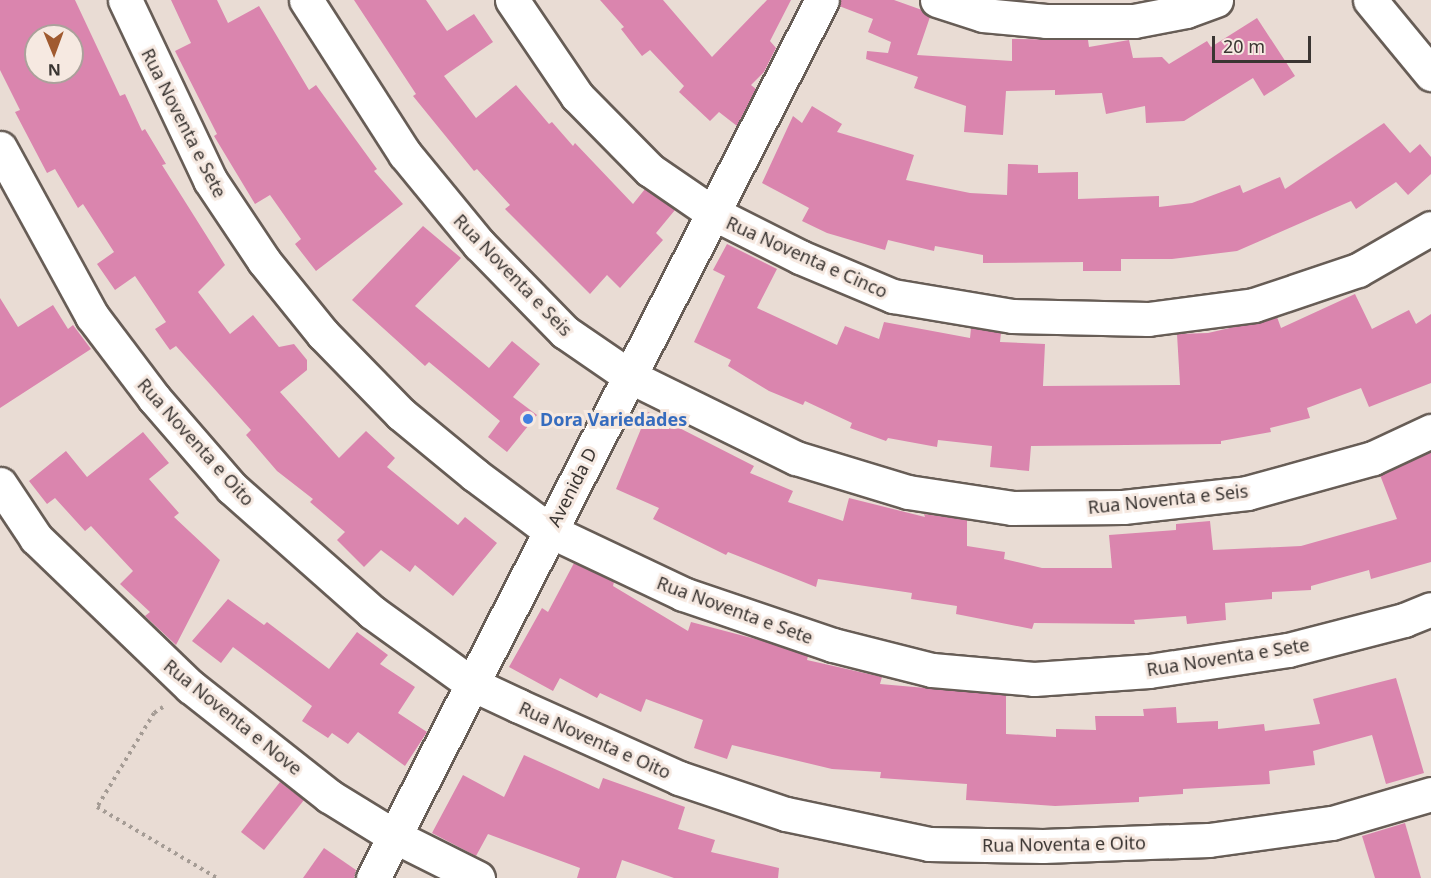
<!DOCTYPE html>
<html>
<head>
<meta charset="utf-8">
<style>
  body { margin:0 }
  #map { position:relative; width:1431px; height:878px; overflow:hidden; background:#e9dcd4; font-family:"Noto Sans",sans-serif }
  div>[style] { position:absolute }
  .building>* { inset:0; background:#da85ae }
  .path>* { height:4px; margin-top:-2px; transform-origin:0; background:repeating-linear-gradient(90deg,#a59c95 0 3px,transparent 0 7.5px) }
  .roads { filter:drop-shadow(2px 0 #675d56) drop-shadow(-2px 0 #675d56) drop-shadow(0 2px #675d56) drop-shadow(0 -2px #675d56) }
  .minor>* { height:33px; margin:-16.5px; padding:0 16.5px; transform-origin:16.5px; border-radius:16.5px; background:#fff }
  .tertiary>* { height:33px; margin:-16.5px; padding:0 16.5px; transform-origin:16.5px; border-radius:16.5px; background:#fff }
  .dots>* { width:16px; height:16px; translate:-50% -50%; box-sizing:border-box; border:3px solid #f6e9e1; border-radius:50% }
  span { translate:-50% -50%; white-space:nowrap; text-align:center; line-height:1.15; -webkit-text-stroke:6px #f6e9e1; paint-order:stroke }
  .street-label { font-size:18px; color:#3a3532 }
  .shop-label { font-size:18px; color:#366cbe; font-weight:700 }
  .left { translate:0 -50%; text-align:left }
  .north { position:absolute; left:24px; top:24px; width:60px; height:60px; box-sizing:border-box; background:#f6e9e1; border:2px solid #aba19b; border-radius:50%; rotate:179deg; font-size:16px; font-weight:700; line-height:24px; text-align:center; color:#3a3532 }
  .north::after { content:''; display:block; margin:auto; width:21px; height:27px; background:#a05a2f; clip-path:polygon(50% 0,100% 100%,50% 72%,0 100%) }
  .scale { position:absolute; left:1212px; top:36px; width:99px; height:27px; box-sizing:border-box; border:3px solid #3a3532; border-top:0; padding-left:8px; font-size:18px; line-height:21px; white-space:nowrap; color:#3a3532; -webkit-text-stroke:4px #f6e9e1; paint-order:stroke }
</style>
</head>
<body>
<div id="map">
  <div class="building">
    <i style="clip-path:polygon(evenodd,0 0,75px 0,120px 96px,125px 94px,142px 131px,145px 129px,166px 164px,162px 165px,225px 265px,198px 292px,230px 334px,253px 315px,279px 347px,294px 344px,307px 360px,307px 370px,280px 392px,339px 458px,366px 431px,395px 458px,387px 467px,458px 525px,465px 517px,497px 543px,453px 596px,415px 565px,410px 572px,381px 550px,364px 567px,337px 540px,345px 532px,310px 502px,313px 499px,277px 471px,246px 435px,251px 430px,176px 346px,170px 350px,155px 329px,166px 322px,135px 276px,115px 290px,97px 264px,114px 252px,83px 204px,78px 208px,55px 169px,47px 173px,15px 112px,20px 110px,0 70px,0 0,36px 36px,72px 36px,72px 72px,36px 72px,36px 36px)"></i>
    <i style="clip-path:polygon(171px 0,217px 0,228px 23px,259px 6px,309px 90px,316px 85px,377px 169px,374px 171px,403px 204px,316px 271px,295px 244px,301px 239px,270px 195px,255px 204px,214px 136px,217px 134px,175px 51px,191px 43px)"></i>
    <i style="clip-path:polygon(354px 0,426px 0,447px 31px,474px 14px,493px 42px,444px 76px,476px 118px,516px 85px,549px 124px,552px 122px,573px 146px,575px 143px,633px 204px,645px 189px,675px 210px,656px 233px,663px 240px,620px 288px,607px 275px,590px 294px,505px 209px,510px 205px,477px 169px,474px 171px,413px 96px,416px 94px)"></i>
    <i style="clip-path:polygon(600px 0,663px 0,712px 57px,767px 0,791px 0,770px 41px,776px 48px,764px 72px,751px 85px,756px 89px,737px 126px,719px 112px,710px 121px,679px 92px,684px 86px,650px 50px,642px 56px,621px 29px,624px 27px)"></i>
    <i style="clip-path:polygon(841px 0,894px 0,922px 10px,930px 17px,917px 55px,1012px 61px,1012px 39px,1088px 40px,1089px 47px,1129px 40px,1133px 58px,1162px 57px,1169px 64px,1207px 41px,1211px 47px,1257px 18px,1295px 76px,1264px 96px,1253px 78px,1184px 121px,1146px 123px,1145px 106px,1106px 114px,1102px 93px,1055px 95px,1055px 90px,1006px 91px,1003px 135px,964px 132px,966px 106px,914px 88px,918px 77px,866px 59px,867px 51px,888px 53px,891px 42px,868px 32px,873px 19px,839px 6px)"></i>
    <i style="clip-path:polygon(812px 106px,842px 124px,837px 132px,914px 155px,906px 180px,970px 193px,1007px 195px,1008px 164px,1038px 165px,1038px 173px,1078px 172px,1078px 199px,1159px 196px,1159px 207px,1192px 203px,1240px 185px,1243px 193px,1280px 177px,1285px 189px,1384px 123px,1410px 153px,1420px 144px,1431px 157px,1431px 174px,1408px 195px,1396px 182px,1356px 209px,1351px 201px,1237px 251px,1172px 259px,1121px 259px,1121px 271px,1083px 271px,1083px 262px,983px 263px,983px 255px,935px 246px,934px 251px,888px 240px,885px 250px,827px 233px,802px 221px,809px 208px,762px 183px,793px 116px,802px 123px)"></i>
    <i style="clip-path:polygon(423px 226px,461px 258px,415px 306px,489px 368px,512px 341px,540px 364px,513px 397px,537px 415px,507px 452px,488px 437px,500px 421px,429px 362px,425px 366px,352px 300px)"></i>
    <i style="clip-path:polygon(727px 244px,777px 269px,757px 308px,837px 345px,845px 326px,879px 339px,884px 322px,970px 338px,971px 328px,1001px 333px,1000px 342px,1045px 344px,1043px 386px,1180px 385px,1177px 334px,1208px 333px,1277px 317px,1281px 328px,1355px 294px,1372px 329px,1409px 310px,1416px 324px,1431px 314px,1431px 383px,1369px 407px,1361px 388px,1307px 408px,1310px 418px,1270px 428px,1271px 432px,1221px 441px,1221px 444px,1031px 446px,1029px 471px,990px 467px,992px 446px,938px 440px,937px 447px,888px 438px,886px 441px,850px 428px,852px 423px,805px 401px,803px 405px,769px 391px,728px 366px,731px 360px,694px 342px,725px 276px,713px 270px)"></i>
    <i style="clip-path:polygon(0 298px,18px 327px,53px 305px,68px 329px,73px 325px,91px 349px,0 408px)"></i>
    <i style="clip-path:polygon(648px 412px,754px 466px,750px 473px,793px 491px,788px 502px,843px 521px,849px 498px,925px 517px,924px 514px,967px 520px,967px 546px,1005px 552px,1004px 559px,1042px 568px,1112px 568px,1109px 535px,1176px 530px,1176px 524px,1210px 521px,1213px 550px,1301px 546px,1397px 519px,1380px 475px,1431px 452px,1431px 562px,1371px 579px,1369px 570px,1311px 586px,1311px 590px,1272px 592px,1272px 599px,1225px 603px,1226px 620px,1187px 624px,1186px 616px,1134px 620px,1135px 624px,1034px 623px,1032px 629px,956px 614px,957px 606px,911px 599px,912px 593px,818px 579px,816px 587px,728px 552px,726px 555px,653px 519px,659px 508px,616px 489px)"></i>
    <i style="clip-path:polygon(143px 432px,169px 463px,149px 479px,179px 513px,174px 517px,220px 560px,176px 645px,145px 616px,150px 612px,120px 584px,133px 571px,91px 526px,85px 531px,55px 498px,47px 504px,29px 481px,66px 451px,87px 477px)"></i>
    <i style="clip-path:polygon(574px 563px,614px 582px,613px 586px,688px 631px,691px 622px,763px 641px,808px 656px,807px 660px,882px 677px,880px 684px,1006px 695px,1006px 734px,1056px 737px,1056px 729px,1096px 730px,1095px 716px,1144px 716px,1143px 709px,1176px 707px,1177px 723px,1218px 721px,1218px 729px,1264px 724px,1265px 731px,1320px 724px,1313px 699px,1396px 678px,1424px 773px,1386px 784px,1372px 735px,1313px 751px,1315px 765px,1269px 771px,1270px 784px,1183px 789px,1183px 794px,1139px 797px,1139px 802px,1055px 806px,966px 800px,967px 784px,880px 778px,881px 772px,832px 769px,732px 745px,727px 759px,694px 748px,703px 720px,646px 699px,641px 712px,600px 693px,597px 698px,560px 678px,553px 691px,509px 667px,542px 608px,548px 612px)"></i>
    <i style="clip-path:polygon(228px 599px,264px 625px,267px 622px,329px 669px,357px 632px,388px 655px,380px 664px,415px 687px,398px 713px,427px 732px,405px 766px,358px 732px,348px 744px,332px 733px,328px 738px,302px 721px,312px 706px,233px 647px,221px 663px,192px 641px)"></i>
    <i style="clip-path:polygon(524px 755px,599px 789px,603px 778px,685px 807px,678px 829px,715px 840px,711px 852px,779px 868px,778px 878px,674px 878px,622px 860px,616px 878px,577px 878px,580px 868px,488px 834px,476px 856px,432px 833px,463px 775px,504px 797px)"></i>
    <i style="clip-path:polygon(280px 782px,304px 800px,264px 850px,241px 832px)"></i>
    <i style="clip-path:polygon(1405px 823px,1421px 878px,1375px 878px,1362px 836px)"></i>
    <i style="clip-path:polygon(324px 848px,356px 870px,354px 878px,303px 878px)"></i>
  </div>
  <div class="path">
    <i style="left:163px;top:707px;width:11px;rotate:146deg"></i>
    <i style="left:154px;top:713px;width:110px;rotate:121.2deg"></i>
    <i style="left:97px;top:807px;width:139px;rotate:30.6deg"></i>
  </div>
  <div class="roads">
    <div class="minor">
      <i style="left:125px;top:0;width:199px;rotate:64.7deg"></i>
      <i style="left:210px;top:180px;width:97px;rotate:56.3deg"></i>
      <i style="left:264px;top:261px;width:94px;rotate:51.1deg"></i>
      <i style="left:323px;top:334px;width:112px;rotate:45.7deg"></i>
      <i style="left:401px;top:414px;width:96px;rotate:39.5deg"></i>
      <i style="left:475px;top:475px;width:94px;rotate:36.7deg"></i>
      <i style="left:550px;top:531px;width:147px;rotate:25.3deg"></i>
      <i style="left:683px;top:594px;width:158px;rotate:18.8deg"></i>
      <i style="left:833px;top:645px;width:102px;rotate:14.2deg"></i>
      <i style="left:932px;top:670px;width:102px;rotate:5deg"></i>
      <i style="left:1034px;top:679px;width:115px;rotate:-4deg"></i>
      <i style="left:1149px;top:671px;width:141px;rotate:-8.6deg"></i>
      <i style="left:1288px;top:650px;width:120px;rotate:-14.5deg"></i>
      <i style="left:1404px;top:620px;width:29px;rotate:-22deg"></i>
      <i style="left:306px;top:0;width:183px;rotate:57.3deg"></i>
      <i style="left:405px;top:154px;width:117px;rotate:50.6deg"></i>
      <i style="left:479px;top:244px;width:123px;rotate:45.7deg"></i>
      <i style="left:565px;top:332px;width:78px;rotate:34.5deg"></i>
      <i style="left:629px;top:376px;width:186px;rotate:26.2deg"></i>
      <i style="left:796px;top:458px;width:117px;rotate:16.9deg"></i>
      <i style="left:908px;top:492px;width:105px;rotate:8.7deg"></i>
      <i style="left:1012px;top:508px;width:111px;rotate:-0.5deg"></i>
      <i style="left:1123px;top:507px;width:125px;rotate:-6.4deg"></i>
      <i style="left:1247px;top:493px;width:131px;rotate:-15.5deg"></i>
      <i style="left:1373px;top:458px;width:64px;rotate:-25deg"></i>
      <i style="left:0;top:148px;width:192px;rotate:61.3deg"></i>
      <i style="left:92px;top:316px;width:103px;rotate:52.9deg"></i>
      <i style="left:154px;top:398px;width:119px;rotate:49.1deg"></i>
      <i style="left:232px;top:488px;width:187px;rotate:41.5deg"></i>
      <i style="left:372px;top:612px;width:123px;rotate:35.8deg"></i>
      <i style="left:472px;top:684px;width:52px;rotate:25.1deg"></i>
      <i style="left:519px;top:706px;width:175px;rotate:24.2deg"></i>
      <i style="left:679px;top:778px;width:113px;rotate:18.6deg"></i>
      <i style="left:786px;top:814px;width:146px;rotate:11.8deg"></i>
      <i style="left:929px;top:844px;width:114px;rotate:1deg"></i>
      <i style="left:1043px;top:846px;width:166px;rotate:-2.1deg"></i>
      <i style="left:1209px;top:840px;width:124px;rotate:-7.9deg"></i>
      <i style="left:1332px;top:823px;width:103px;rotate:-16.3deg"></i>
      <i style="left:0;top:484px;width:65px;rotate:56.3deg"></i>
      <i style="left:36px;top:538px;width:215px;rotate:43.9deg"></i>
      <i style="left:191px;top:687px;width:176px;rotate:38.3deg"></i>
      <i style="left:329px;top:796px;width:76px;rotate:31.6deg"></i>
    </div>
    <div class="tertiary">
      <i style="left:512px;top:0;width:116px;rotate:55.9deg"></i>
      <i style="left:577px;top:96px;width:104px;rotate:45.4deg"></i>
      <i style="left:650px;top:170px;width:74px;rotate:34.5deg"></i>
      <i style="left:711px;top:212px;width:100px;rotate:26.8deg"></i>
      <i style="left:800px;top:257px;width:101px;rotate:22.8deg"></i>
      <i style="left:893px;top:296px;width:121px;rotate:9.5deg"></i>
      <i style="left:1012px;top:316px;width:136px;rotate:1.3deg"></i>
      <i style="left:1148px;top:319px;width:107px;rotate:-7.5deg"></i>
      <i style="left:1254px;top:305px;width:110px;rotate:-18.6deg"></i>
      <i style="left:1358px;top:270px;width:84px;rotate:-29.9deg"></i>
      <i style="left:937px;top:0;width:48px;rotate:18.1deg"></i>
      <i style="left:983px;top:15px;width:63px;rotate:5.4deg"></i>
      <i style="left:1046px;top:21px;width:88px"></i>
      <i style="left:1134px;top:21px;width:53px;rotate:-10.9deg"></i>
      <i style="left:1186px;top:11px;width:32px;rotate:-20deg"></i>
      <i style="left:1370px;top:0;width:96px;rotate:50.5deg"></i>
      <i style="left:394px;top:836px;width:94px;rotate:26.6deg"></i>
      <i style="left:373px;top:878px;width:986px;rotate:-62.92deg"></i>
    </div>
  </div>
  <div class="dots">
    <i style="left:528px;top:419px;background:#3f7fe0"></i>
  </div>
  <div class="street-label">
    <span style="left:184px;top:123px;rotate:63deg">Rua Noventa e Sete</span>
    <span style="left:807px;top:257px;rotate:24deg">Rua Noventa e Cinco</span>
    <span style="left:513px;top:275px;rotate:46deg">Rua Noventa e Seis</span>
    <span style="left:196px;top:442px;rotate:48deg">Rua Noventa e Oito</span>
    <span style="left:572px;top:487px;rotate:-63deg">Avenida D</span>
    <span style="left:1168px;top:499px;rotate:-6deg">Rua Noventa e Seis</span>
    <span style="left:735px;top:610px;rotate:20deg">Rua Noventa e Sete</span>
    <span style="left:1228px;top:657px;rotate:-9deg">Rua Noventa e Sete</span>
    <span style="left:233px;top:717px;rotate:39deg">Rua Noventa e Nove</span>
    <span style="left:595px;top:740px;rotate:24deg">Rua Noventa e Oito</span>
    <span style="left:1064px;top:844px;rotate:-1deg">Rua Noventa e Oito</span>
  </div>
  <div class="shop-label">
    <span class="left" style="left:540px;top:419px">Dora Variedades</span>
  </div>
  <div class="north">N</div>
  <div class="scale">20 m</div>
</div>
</body>
</html>
